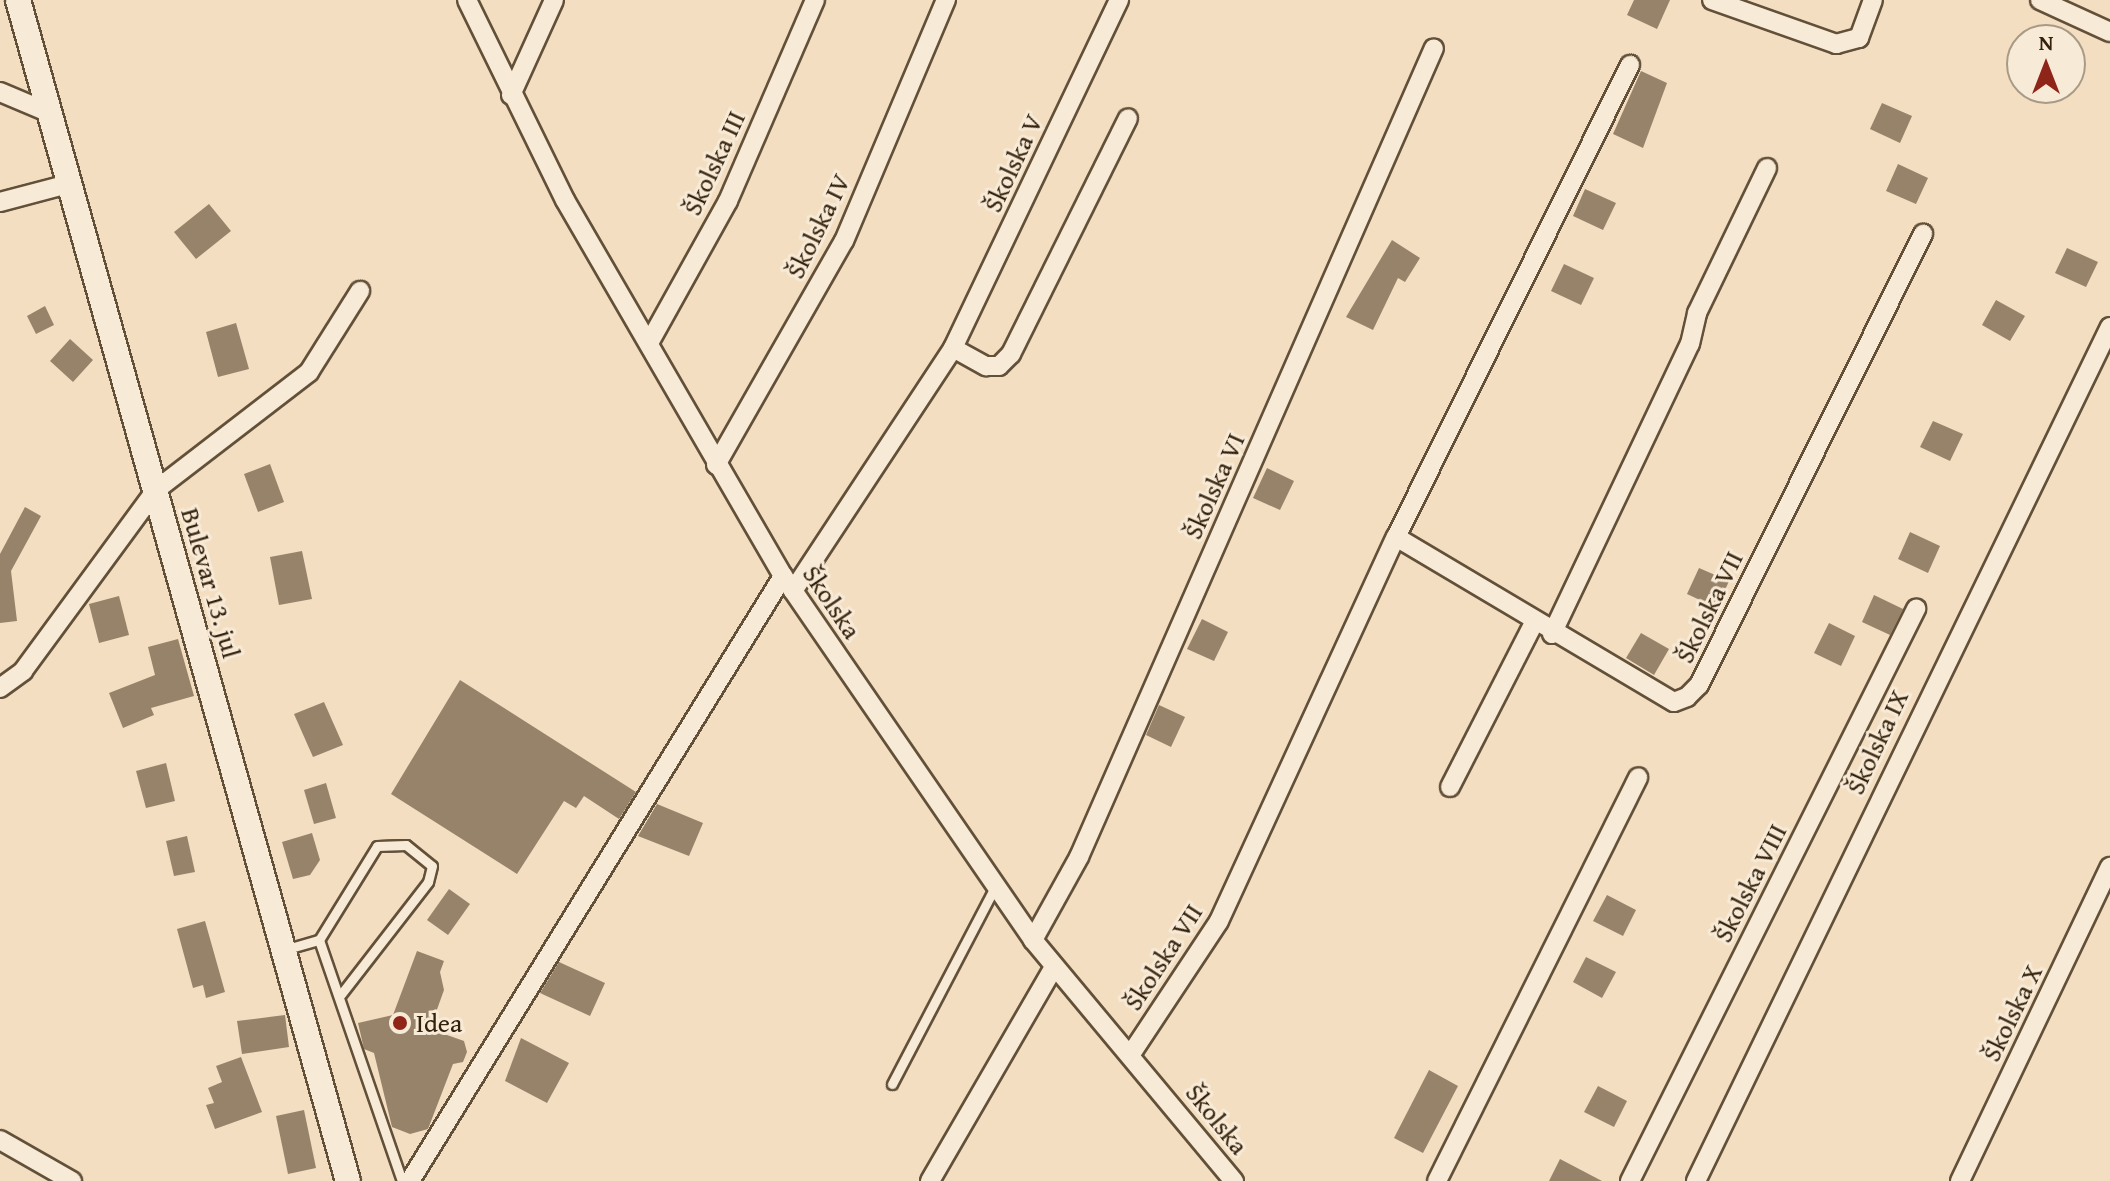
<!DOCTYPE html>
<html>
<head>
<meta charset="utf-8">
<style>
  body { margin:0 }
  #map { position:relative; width:2110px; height:1181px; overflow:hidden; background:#f3dec1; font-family:"Gentium Book Plus",serif }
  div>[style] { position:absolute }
  .building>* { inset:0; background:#97836a }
  .roads { filter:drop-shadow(2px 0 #635039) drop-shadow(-2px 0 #635039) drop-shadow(0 2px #635039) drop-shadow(0 -2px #635039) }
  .lane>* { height:9px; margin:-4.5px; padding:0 4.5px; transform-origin:4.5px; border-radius:4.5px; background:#f7ead7 }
  .street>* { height:18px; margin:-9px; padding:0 9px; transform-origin:9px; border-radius:9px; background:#f7ead7 }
  .secondary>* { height:24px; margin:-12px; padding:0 12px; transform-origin:12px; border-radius:12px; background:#f7ead7 }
  .dots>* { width:22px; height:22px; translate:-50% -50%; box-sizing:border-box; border:4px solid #f7ead7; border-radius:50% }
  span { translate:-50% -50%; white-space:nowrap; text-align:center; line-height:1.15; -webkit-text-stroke:6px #f7ead7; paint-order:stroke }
  .street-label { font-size:26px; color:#33210c }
  .poi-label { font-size:26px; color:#33210c }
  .left { translate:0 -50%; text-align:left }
  .north { position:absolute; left:2006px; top:24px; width:80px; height:80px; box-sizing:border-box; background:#f7ead7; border:2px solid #a99a86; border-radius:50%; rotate:0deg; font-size:22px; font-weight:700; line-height:32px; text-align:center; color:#33210c }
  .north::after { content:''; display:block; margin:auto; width:28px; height:36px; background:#8f2418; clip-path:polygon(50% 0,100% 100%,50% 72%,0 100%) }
</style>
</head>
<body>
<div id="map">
  <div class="building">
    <i style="clip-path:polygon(1634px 0,1670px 0,1657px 29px,1627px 15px)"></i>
    <i style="clip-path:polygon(1641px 71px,1667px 83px,1643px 148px,1613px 134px)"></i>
    <i style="clip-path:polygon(1882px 103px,1912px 116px,1900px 143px,1870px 129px)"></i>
    <i style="clip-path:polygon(1898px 164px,1928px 178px,1916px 204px,1886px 191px)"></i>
    <i style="clip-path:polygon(1585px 189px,1616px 203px,1603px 230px,1573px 216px)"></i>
    <i style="clip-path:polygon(209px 204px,231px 231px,196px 259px,174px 232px)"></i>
    <i style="clip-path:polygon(1392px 240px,1420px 258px,1405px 282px,1398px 278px,1373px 330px,1346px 317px)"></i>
    <i style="clip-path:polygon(2067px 248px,2098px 262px,2086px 287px,2055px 273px)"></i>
    <i style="clip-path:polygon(1564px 264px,1594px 278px,1581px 305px,1551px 291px)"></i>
    <i style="clip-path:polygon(1996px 300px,2025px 316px,2010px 341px,1982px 325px)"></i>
    <i style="clip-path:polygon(45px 306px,54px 325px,36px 334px,27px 316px)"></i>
    <i style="clip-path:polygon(236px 323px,249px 369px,218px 377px,206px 332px)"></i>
    <i style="clip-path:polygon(70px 339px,93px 360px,73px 382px,50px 361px)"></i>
    <i style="clip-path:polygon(1933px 421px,1963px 434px,1950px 461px,1920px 447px)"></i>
    <i style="clip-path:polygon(270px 464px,284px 502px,258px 512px,244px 474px)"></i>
    <i style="clip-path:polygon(1267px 468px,1294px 481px,1280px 510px,1253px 498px)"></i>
    <i style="clip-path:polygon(25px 507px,41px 516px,11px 571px,17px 621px,0 623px,0 554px)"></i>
    <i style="clip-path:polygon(1910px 532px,1940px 546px,1928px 573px,1898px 559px)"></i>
    <i style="clip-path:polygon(302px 551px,312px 599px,279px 605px,270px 557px)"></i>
    <i style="clip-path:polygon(1699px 568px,1729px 581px,1717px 608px,1687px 594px)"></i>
    <i style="clip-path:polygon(1874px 595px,1903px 609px,1890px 635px,1862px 622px)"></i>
    <i style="clip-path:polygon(119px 596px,129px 635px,99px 643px,89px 604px)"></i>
    <i style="clip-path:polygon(1202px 619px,1228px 632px,1214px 661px,1187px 649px)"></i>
    <i style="clip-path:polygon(1829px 623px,1855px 636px,1841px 666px,1814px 653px)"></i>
    <i style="clip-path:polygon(1641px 633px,1669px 649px,1654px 675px,1626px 658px)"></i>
    <i style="clip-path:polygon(178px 639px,194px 696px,151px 708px,154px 715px,123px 728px,109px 693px,155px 675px,148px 647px)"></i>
    <i style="clip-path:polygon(460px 680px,636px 792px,619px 819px,584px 796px,576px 808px,564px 801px,517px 874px,391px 794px)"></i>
    <i style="clip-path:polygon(324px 702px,343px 745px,313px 757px,294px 714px)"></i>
    <i style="clip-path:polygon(1159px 705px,1185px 717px,1171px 747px,1146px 735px)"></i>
    <i style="clip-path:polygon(166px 763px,175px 801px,146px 808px,136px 771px)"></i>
    <i style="clip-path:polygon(326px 783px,336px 818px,314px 824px,304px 790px)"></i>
    <i style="clip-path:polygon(657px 804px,703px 823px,689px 856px,638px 836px)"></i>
    <i style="clip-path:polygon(312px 833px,320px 860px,310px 875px,293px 879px,282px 842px)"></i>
    <i style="clip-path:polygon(187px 836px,195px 872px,174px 876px,166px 841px)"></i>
    <i style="clip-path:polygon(449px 889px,470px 904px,448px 935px,427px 920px)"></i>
    <i style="clip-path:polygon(1607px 895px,1636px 910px,1623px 936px,1593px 921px)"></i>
    <i style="clip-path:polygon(205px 921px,225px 992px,206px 998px,203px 985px,193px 988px,177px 929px)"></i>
    <i style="clip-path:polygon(417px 951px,444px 961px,440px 972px,444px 990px,430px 1029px,464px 1041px,467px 1052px,463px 1062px,453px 1064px,428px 1129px,410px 1134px,392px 1127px,374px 1053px,364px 1049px,358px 1023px,393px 1015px)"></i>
    <i style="clip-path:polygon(1586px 957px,1616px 972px,1602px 998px,1573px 982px)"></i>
    <i style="clip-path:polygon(559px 962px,605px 983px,590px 1016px,540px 993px)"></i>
    <i style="clip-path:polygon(285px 1015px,289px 1047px,242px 1054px,237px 1021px)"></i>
    <i style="clip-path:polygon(521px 1038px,569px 1063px,547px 1103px,505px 1081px)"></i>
    <i style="clip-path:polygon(241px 1057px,262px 1112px,215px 1129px,206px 1105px,214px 1103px,208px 1088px,222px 1082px,216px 1066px)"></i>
    <i style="clip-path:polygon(1429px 1070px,1458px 1086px,1423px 1153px,1394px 1138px)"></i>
    <i style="clip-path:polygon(1598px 1086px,1627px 1101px,1614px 1127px,1584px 1112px)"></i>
    <i style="clip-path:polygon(304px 1110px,316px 1168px,288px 1174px,276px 1116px)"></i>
    <i style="clip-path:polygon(1560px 1159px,1602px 1181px,1549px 1181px)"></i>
  </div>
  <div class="roads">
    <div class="lane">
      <i style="left:319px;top:940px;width:110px;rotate:-58.3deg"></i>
      <i style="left:377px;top:846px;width:29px;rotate:-2deg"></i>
      <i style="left:406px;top:845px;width:33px;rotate:39deg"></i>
      <i style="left:432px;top:866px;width:16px;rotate:104deg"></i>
      <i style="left:428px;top:882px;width:142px;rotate:127.8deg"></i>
      <i style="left:287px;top:949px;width:33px;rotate:-16deg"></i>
      <i style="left:319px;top:940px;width:255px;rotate:71deg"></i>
      <i style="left:892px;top:1084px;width:222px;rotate:-62.4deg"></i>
    </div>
    <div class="street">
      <i style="left:467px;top:0;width:223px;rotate:63.9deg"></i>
      <i style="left:565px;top:200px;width:435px;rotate:59.9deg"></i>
      <i style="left:783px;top:576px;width:442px;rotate:55.5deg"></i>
      <i style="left:1033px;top:940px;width:314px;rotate:50.2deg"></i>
      <i style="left:1712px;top:0;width:132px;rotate:19.5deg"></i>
      <i style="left:1836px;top:44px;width:24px;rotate:-15deg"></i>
      <i style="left:1859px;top:38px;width:40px;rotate:-69.8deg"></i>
      <i style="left:2040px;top:0;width:77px;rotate:24.6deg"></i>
      <i style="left:0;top:92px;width:56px;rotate:22.9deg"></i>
      <i style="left:511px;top:95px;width:104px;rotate:-65.6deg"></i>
      <i style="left:0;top:202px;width:74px;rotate:-14.8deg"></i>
      <i style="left:649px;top:343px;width:162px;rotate:-60.9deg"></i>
      <i style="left:728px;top:201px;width:219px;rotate:-66.6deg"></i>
      <i style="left:953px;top:348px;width:386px;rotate:-64.5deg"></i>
      <i style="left:716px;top:465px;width:258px;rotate:-60.3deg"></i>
      <i style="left:844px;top:241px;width:262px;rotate:-67.1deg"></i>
      <i style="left:1396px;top:537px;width:323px;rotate:30.7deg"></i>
      <i style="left:1674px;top:702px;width:14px;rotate:-21deg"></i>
      <i style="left:1687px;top:697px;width:17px;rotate:-45deg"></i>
      <i style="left:1699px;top:685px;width:504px;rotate:-63.59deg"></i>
      <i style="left:793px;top:591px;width:291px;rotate:-56.6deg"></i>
      <i style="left:953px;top:348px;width:38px;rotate:29deg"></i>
      <i style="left:986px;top:366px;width:13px"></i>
      <i style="left:999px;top:366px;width:17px;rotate:-45deg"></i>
      <i style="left:1011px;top:354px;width:263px;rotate:-63.6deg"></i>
      <i style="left:1552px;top:634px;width:321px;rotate:-64.6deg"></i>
      <i style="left:1690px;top:344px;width:32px;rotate:-77deg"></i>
      <i style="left:1697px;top:313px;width:161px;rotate:-64.2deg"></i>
      <i style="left:0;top:688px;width:29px;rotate:-36deg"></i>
      <i style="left:23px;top:671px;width:225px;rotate:-53.7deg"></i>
      <i style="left:156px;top:490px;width:193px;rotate:-37.6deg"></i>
      <i style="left:309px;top:372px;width:96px;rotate:-57.8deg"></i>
      <i style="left:1450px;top:787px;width:184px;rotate:-62.9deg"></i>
      <i style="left:1033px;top:940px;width:95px;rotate:-61deg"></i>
      <i style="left:1079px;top:857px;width:883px;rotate:-66.31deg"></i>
      <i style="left:1131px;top:1054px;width:159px;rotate:-56.5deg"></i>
      <i style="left:1219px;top:921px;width:423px;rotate:-65.3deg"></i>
      <i style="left:1396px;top:537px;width:527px;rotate:-63.63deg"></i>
      <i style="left:0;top:1140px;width:83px;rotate:29.7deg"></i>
      <i style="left:410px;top:1181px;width:711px;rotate:-58.34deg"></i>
      <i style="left:930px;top:1181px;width:247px;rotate:-59.9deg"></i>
      <i style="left:1437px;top:1181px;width:451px;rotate:-63.5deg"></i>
      <i style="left:1630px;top:1181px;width:640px;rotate:-63.43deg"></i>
      <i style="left:1696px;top:1181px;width:949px;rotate:-64.14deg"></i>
      <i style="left:1960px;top:1181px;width:348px;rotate:-64.5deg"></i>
    </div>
    <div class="secondary">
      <i style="left:18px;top:0;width:1226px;rotate:74.39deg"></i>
    </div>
  </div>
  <div class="dots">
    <i style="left:400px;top:1023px;background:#8f2418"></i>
  </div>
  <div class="street-label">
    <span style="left:714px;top:163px;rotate:-65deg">Školska III</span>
    <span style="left:1013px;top:163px;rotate:-65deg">Školska V</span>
    <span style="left:818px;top:226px;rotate:-64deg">Školska IV</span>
    <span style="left:1214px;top:486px;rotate:-66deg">Školska VI</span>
    <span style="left:211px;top:583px;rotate:74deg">Bulevar 13. jul</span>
    <span style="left:832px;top:602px;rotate:56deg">Školska</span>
    <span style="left:1709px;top:607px;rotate:-64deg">Školska VII</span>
    <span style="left:1877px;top:742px;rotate:-65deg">Školska IX</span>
    <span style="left:1750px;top:883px;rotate:-63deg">Školska VIII</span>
    <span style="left:1163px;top:957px;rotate:-57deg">Školska VII</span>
    <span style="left:2012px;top:1013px;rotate:-64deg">Školska X</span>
    <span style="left:1217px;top:1119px;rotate:51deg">Školska</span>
  </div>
  <div class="poi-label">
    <span class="left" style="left:416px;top:1023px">Idea</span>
  </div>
  <div class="north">N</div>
</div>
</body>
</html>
